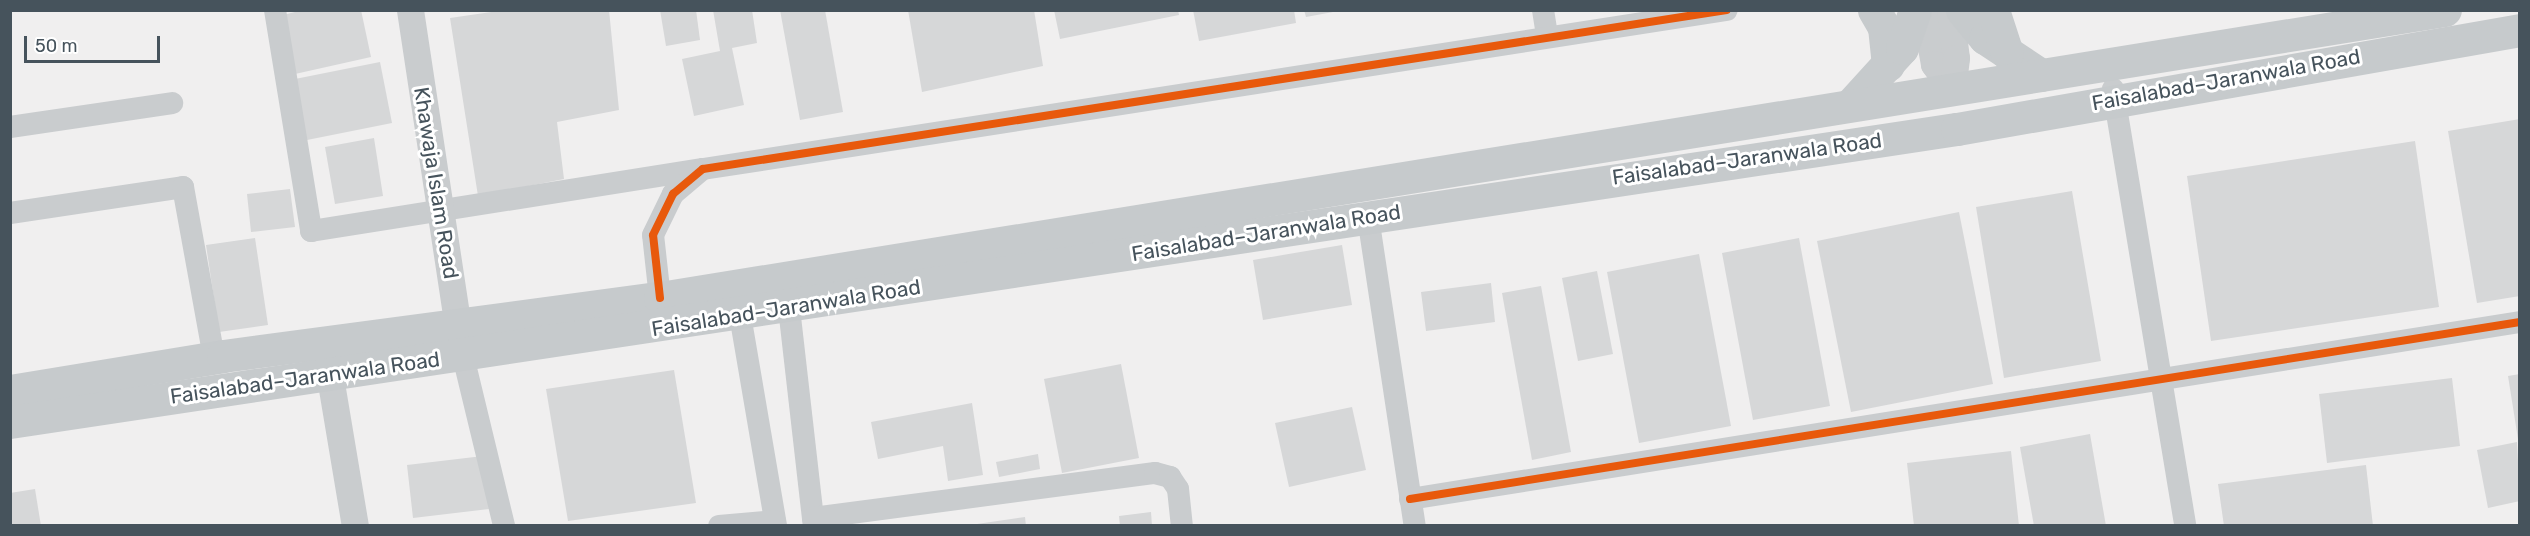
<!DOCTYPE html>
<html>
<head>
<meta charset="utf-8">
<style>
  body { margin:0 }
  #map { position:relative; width:2530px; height:536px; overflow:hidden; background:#f0efef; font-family:Rubik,sans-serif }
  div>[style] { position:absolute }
  .building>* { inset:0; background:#d6d7d8 }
  .minor>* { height:22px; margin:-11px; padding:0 11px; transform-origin:11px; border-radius:11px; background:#c9ccce }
  .tertiary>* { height:27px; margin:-13.5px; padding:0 13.5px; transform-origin:13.5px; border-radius:13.5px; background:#c9ccce }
  .primary>* { height:33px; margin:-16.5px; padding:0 16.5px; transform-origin:16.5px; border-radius:16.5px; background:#c6cacc }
  .cycleway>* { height:8px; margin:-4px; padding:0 4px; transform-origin:4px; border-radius:4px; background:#e8590c }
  span { translate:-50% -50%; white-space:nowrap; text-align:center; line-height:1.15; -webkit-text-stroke:6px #fff; paint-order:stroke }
  .street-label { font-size:21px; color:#46535c }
  .frame { position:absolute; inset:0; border:12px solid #46535c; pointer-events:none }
  .scale { position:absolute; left:24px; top:36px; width:136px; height:27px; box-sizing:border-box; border:3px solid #46535c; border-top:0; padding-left:8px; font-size:18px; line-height:21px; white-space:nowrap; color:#46535c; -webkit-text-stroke:4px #fff; paint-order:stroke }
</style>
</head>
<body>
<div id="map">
  <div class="building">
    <i style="clip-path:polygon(303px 10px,361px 10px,371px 57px,295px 74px,283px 15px)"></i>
    <i style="clip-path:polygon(505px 10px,609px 10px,619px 110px,557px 122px,564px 179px,478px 196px,450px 18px)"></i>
    <i style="clip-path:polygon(660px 10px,696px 10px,700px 40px,666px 46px)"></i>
    <i style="clip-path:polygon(713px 10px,752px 10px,757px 43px,732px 48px,744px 105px,694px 116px,682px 59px,720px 51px)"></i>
    <i style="clip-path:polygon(780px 10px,825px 10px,843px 112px,800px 120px)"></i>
    <i style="clip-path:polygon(908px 10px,1034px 10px,1043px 66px,922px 92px)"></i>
    <i style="clip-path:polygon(1054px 10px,1178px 10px,1179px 15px,1060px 39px)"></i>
    <i style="clip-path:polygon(1193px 10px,1294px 10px,1296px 23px,1199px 41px)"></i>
    <i style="clip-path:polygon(1304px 10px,1333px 10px,1333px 12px,1306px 17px)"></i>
    <i style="clip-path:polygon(380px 62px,392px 123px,302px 141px,290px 80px)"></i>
    <i style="clip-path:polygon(2520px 119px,2520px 296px,2477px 303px,2448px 131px)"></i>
    <i style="clip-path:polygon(374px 138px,383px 196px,335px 204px,325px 147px)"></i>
    <i style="clip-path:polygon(2415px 141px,2439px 307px,2211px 341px,2187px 176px)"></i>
    <i style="clip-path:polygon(290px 189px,295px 227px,251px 232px,247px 194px)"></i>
    <i style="clip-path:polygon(2072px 191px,2101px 361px,2004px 378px,1976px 207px)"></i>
    <i style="clip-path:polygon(1959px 212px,1993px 384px,1851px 412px,1817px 241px)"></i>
    <i style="clip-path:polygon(255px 238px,268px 325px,219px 332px,206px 245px)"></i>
    <i style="clip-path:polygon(1799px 238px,1830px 406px,1753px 420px,1722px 253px)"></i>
    <i style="clip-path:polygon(1342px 245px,1352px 305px,1263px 320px,1253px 260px)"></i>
    <i style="clip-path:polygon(1699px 254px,1731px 426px,1639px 443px,1607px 272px)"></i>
    <i style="clip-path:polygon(1597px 271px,1613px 354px,1578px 361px,1562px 278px)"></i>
    <i style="clip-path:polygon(1491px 283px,1495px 322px,1426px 331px,1421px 292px)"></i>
    <i style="clip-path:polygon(1541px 286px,1571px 452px,1532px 460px,1502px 293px)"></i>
    <i style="clip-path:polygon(1121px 364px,1139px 458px,1062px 473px,1044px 379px)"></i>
    <i style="clip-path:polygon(674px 370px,696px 503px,568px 521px,546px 389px)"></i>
    <i style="clip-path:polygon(2520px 374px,2520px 439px,2518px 439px,2508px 376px)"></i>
    <i style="clip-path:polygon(2452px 378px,2460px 446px,2327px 463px,2319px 394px)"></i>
    <i style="clip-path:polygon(972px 403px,983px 475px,948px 481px,943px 446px,878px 459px,871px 422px)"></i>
    <i style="clip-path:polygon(1352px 407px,1366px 470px,1289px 487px,1275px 423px)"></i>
    <i style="clip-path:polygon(2090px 434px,2106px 526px,2034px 526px,2020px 447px)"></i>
    <i style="clip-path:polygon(2517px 442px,2520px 501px,2488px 508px,2477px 450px)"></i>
    <i style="clip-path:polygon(2011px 451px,2019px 526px,1914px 526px,1907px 463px)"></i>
    <i style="clip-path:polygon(1038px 454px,1040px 469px,999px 477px,996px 462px)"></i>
    <i style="clip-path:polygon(483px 456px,489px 509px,413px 518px,407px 465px)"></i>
    <i style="clip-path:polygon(2366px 465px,2373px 526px,2224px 526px,2218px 484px)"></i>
    <i style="clip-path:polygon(35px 489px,41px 526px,10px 526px,10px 493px)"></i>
    <i style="clip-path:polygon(1151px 512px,1152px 526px,1120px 526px,1119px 516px)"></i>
    <i style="clip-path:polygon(1025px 517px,1026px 526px,977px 526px,977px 524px)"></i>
  </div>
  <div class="minor">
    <i style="left:275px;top:10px;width:224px;rotate:80.7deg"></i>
    <i style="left:311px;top:231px;width:397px;rotate:-9deg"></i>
    <i style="left:1543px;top:10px;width:25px;rotate:81deg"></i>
    <i style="left:2113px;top:89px;width:443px;rotate:80.6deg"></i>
    <i style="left:10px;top:127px;width:164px;rotate:-8.4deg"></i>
    <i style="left:10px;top:213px;width:175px;rotate:-8.5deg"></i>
    <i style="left:183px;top:187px;width:173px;rotate:79.7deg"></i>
    <i style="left:1368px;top:217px;width:313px;rotate:81.4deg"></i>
    <i style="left:660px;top:298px;width:63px;rotate:-96.3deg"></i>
    <i style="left:653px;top:235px;width:46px;rotate:-64deg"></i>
    <i style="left:673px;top:194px;width:39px;rotate:-40deg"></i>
    <i style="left:703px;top:169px;width:1036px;rotate:-8.83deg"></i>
    <i style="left:789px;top:308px;width:219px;rotate:83.5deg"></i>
    <i style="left:740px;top:315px;width:214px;rotate:80.3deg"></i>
    <i style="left:463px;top:356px;width:175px;rotate:76.4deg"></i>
    <i style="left:1410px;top:499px;width:1124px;rotate:-9.06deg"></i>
    <i style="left:813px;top:518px;width:345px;rotate:-7.5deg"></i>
    <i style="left:1155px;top:473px;width:16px;rotate:15deg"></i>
    <i style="left:1170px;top:477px;width:14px;rotate:56deg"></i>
    <i style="left:1178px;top:489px;width:37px;rotate:84deg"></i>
    <i style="left:719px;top:526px;width:56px;rotate:-5.1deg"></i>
  </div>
  <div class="tertiary">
    <i style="left:410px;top:10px;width:340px;rotate:81.4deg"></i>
    <i style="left:1924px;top:10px;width:55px;rotate:79.5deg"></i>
    <i style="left:1934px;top:64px;width:32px;rotate:55deg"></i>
    <i style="left:1950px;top:10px;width:48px;rotate:82.9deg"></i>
    <i style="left:1956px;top:58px;width:32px;rotate:97deg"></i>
    <i style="left:326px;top:353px;width:175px;rotate:80.5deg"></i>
  </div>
  <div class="primary">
    <i style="left:1874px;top:10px;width:20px;rotate:60deg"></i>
    <i style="left:1884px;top:27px;width:38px;rotate:84deg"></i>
    <i style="left:1962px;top:10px;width:36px;rotate:51deg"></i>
    <i style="left:1985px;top:38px;width:67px;rotate:33.5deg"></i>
    <i style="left:1993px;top:10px;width:45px;rotate:72deg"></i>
    <i style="left:1852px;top:103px;width:74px;rotate:-47.7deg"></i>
    <i style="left:1902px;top:48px;width:40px;rotate:-71.1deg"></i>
    <i style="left:10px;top:391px;width:216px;rotate:-9.3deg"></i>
    <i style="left:223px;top:356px;width:441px;rotate:-7.6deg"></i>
    <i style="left:660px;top:298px;width:1808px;rotate:-9.17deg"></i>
    <i style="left:10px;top:422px;width:1969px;rotate:-8.56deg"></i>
    <i style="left:1957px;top:129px;width:572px;rotate:-9.97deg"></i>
  </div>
  <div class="cycleway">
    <i style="left:660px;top:298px;width:63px;rotate:-96.3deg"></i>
    <i style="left:653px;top:235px;width:46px;rotate:-64deg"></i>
    <i style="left:673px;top:194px;width:39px;rotate:-40deg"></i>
    <i style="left:703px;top:169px;width:1036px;rotate:-8.83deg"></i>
    <i style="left:1410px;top:499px;width:1124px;rotate:-9.06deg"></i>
  </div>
  <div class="street-label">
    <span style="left:2226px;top:80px;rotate:-10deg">Faisalabad–Jaranwala Road</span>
    <span style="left:1747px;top:159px;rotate:-8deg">Faisalabad–Jaranwala Road</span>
    <span style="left:436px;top:183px;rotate:81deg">Khawaja Islam Road</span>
    <span style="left:1266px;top:233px;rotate:-9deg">Faisalabad–Jaranwala Road</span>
    <span style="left:786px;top:308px;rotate:-9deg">Faisalabad–Jaranwala Road</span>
    <span style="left:305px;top:378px;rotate:-8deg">Faisalabad–Jaranwala Road</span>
  </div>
  <div class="frame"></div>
  <div class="scale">50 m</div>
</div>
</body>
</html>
